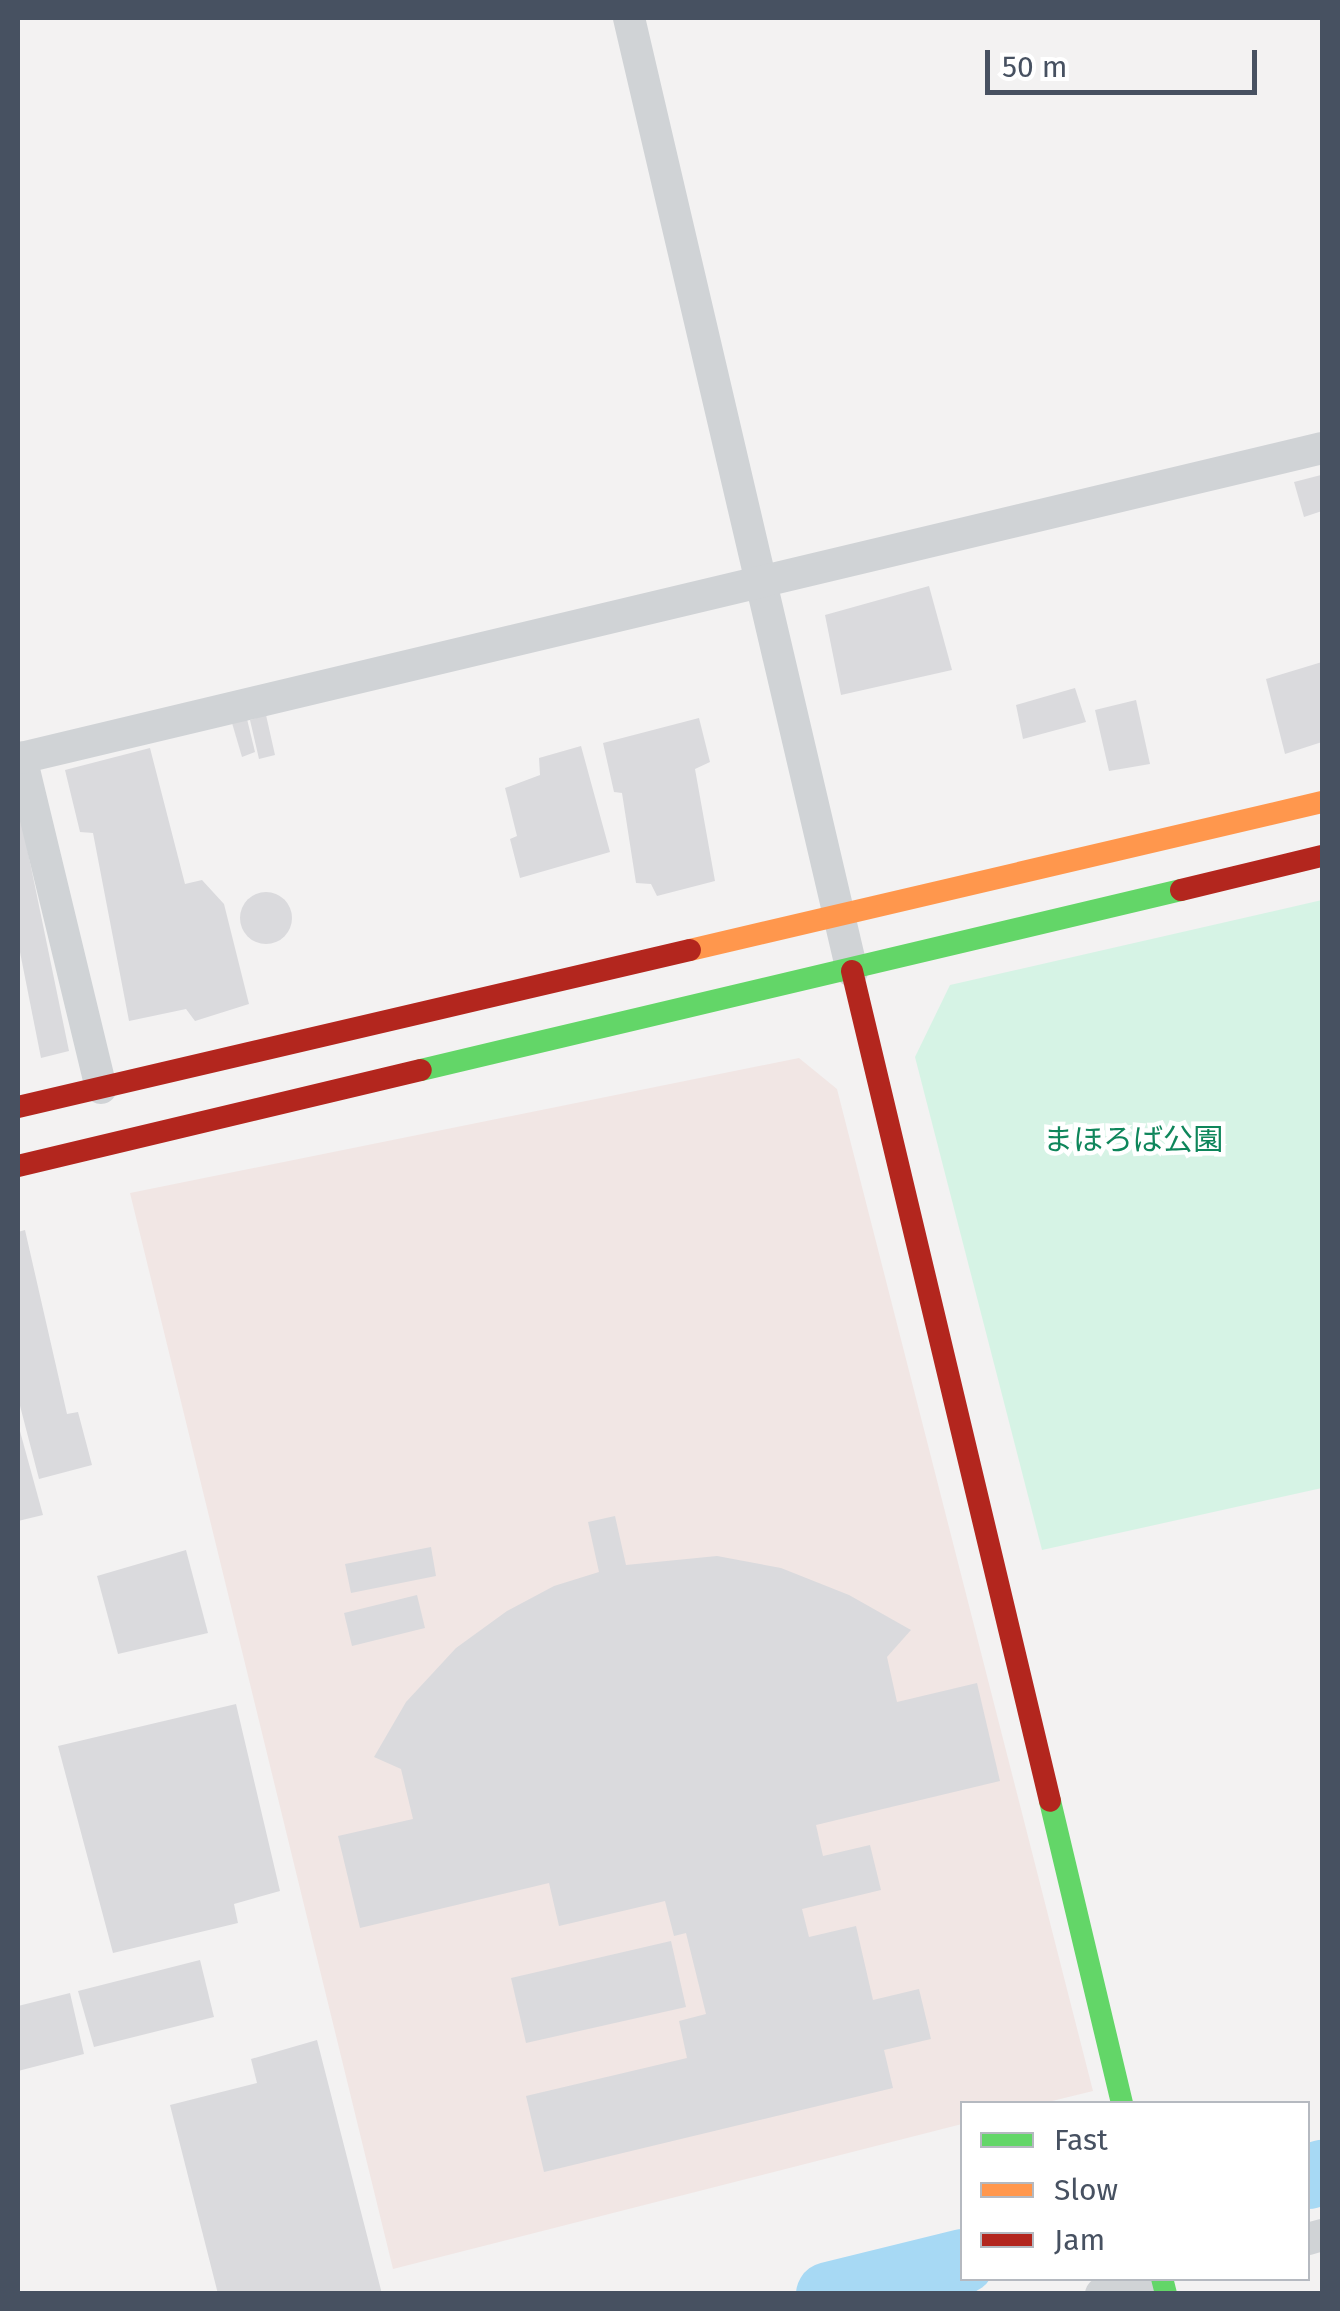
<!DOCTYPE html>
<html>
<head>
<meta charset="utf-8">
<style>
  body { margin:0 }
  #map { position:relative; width:1340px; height:2311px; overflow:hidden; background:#f3f2f2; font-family:"Fira Sans","Noto Sans JP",sans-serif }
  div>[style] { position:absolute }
  .medical>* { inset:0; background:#f1e6e4 }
  .green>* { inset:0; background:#d6f3e5 }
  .river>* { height:65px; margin:-32.5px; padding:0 32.5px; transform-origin:32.5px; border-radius:32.5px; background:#a7d9f4 }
  .building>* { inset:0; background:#dadadd }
  .round { border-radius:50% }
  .street>* { height:32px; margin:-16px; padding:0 16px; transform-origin:16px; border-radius:16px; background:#d0d3d6 }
  .fast>* { height:22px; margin:-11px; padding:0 11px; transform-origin:11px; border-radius:11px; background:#63d668 }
  .slow>* { height:22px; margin:-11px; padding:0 11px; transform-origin:11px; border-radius:11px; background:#ff974d }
  .jam>* { height:22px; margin:-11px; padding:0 11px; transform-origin:11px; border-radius:11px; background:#b3261e }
  span { translate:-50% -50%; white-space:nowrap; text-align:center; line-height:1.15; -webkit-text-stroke:9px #fff; paint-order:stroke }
  .park-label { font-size:30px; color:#0f865b }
  .frame { position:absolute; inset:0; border:20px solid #475161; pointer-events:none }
  .legend { position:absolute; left:960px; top:2101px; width:350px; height:180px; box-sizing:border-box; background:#fff; border:2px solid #b5b9c0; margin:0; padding:12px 18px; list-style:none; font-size:30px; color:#475161 }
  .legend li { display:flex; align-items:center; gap:20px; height:50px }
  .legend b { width:50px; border:2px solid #b5b9c0 }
  .scale { position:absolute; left:985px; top:50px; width:272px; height:45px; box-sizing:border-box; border:5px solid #475161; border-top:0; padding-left:12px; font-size:30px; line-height:35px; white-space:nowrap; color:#475161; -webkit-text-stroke:8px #fff; paint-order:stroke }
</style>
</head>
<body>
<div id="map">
  <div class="medical">
    <i style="clip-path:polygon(799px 1058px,837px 1089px,1093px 2091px,1044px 2103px,962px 2104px,962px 2124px,393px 2269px,130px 1193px)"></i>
  </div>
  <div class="green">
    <i style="clip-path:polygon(1322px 900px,1322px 1488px,1042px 1550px,915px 1057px,950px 985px)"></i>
  </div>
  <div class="river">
    <i style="left:1308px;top:2176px;width:15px;rotate:-16deg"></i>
    <i style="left:828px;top:2294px;width:138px;rotate:-13.8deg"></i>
  </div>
  <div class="building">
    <i style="clip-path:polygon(1321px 475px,1322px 511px,1304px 517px,1294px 482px)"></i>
    <i style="clip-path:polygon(929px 586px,952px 670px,841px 695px,825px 615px)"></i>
    <i style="clip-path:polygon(1322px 662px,1322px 742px,1285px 754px,1266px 679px)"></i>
    <i style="clip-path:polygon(1075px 688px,1086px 722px,1023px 739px,1016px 705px)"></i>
    <i style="clip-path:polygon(1136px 700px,1150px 764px,1109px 771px,1095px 710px)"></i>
    <i style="clip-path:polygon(266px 715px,275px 755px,259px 759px,250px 720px)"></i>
    <i style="clip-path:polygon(699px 718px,710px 762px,695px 769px,715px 881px,657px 896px,651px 884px,636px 883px,622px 793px,614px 792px,603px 743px)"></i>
    <i style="clip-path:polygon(247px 719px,255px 752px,242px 757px,232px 723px)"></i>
    <i style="clip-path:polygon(581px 746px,610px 852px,520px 878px,510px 839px,517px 836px,505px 788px,540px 775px,539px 758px)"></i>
    <i style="clip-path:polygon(150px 748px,185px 884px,202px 880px,224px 904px,249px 1004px,195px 1021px,186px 1009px,129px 1021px,93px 833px,80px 832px,65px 770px)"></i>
    <i style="clip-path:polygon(18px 804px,69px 1051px,41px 1058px,18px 942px)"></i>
    <i class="round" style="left:240px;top:892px;width:52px;height:52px"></i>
    <i style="clip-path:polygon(25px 1230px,67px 1414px,78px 1412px,92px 1465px,39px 1479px,18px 1398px,18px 1232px)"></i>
    <i style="clip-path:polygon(18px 1424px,43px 1515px,18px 1521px)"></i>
    <i style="clip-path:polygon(615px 1516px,626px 1565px,717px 1556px,781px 1568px,849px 1595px,911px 1630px,887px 1657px,897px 1702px,977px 1683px,1000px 1781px,816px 1825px,823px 1856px,870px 1845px,881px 1890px,802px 1909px,809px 1937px,856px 1926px,873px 2000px,919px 1989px,931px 2039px,884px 2050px,893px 2088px,544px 2172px,526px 2096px,687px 2058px,679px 2021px,706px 2014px,686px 1933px,674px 1936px,665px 1901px,559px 1926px,549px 1883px,360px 1928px,338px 1836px,413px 1819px,401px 1769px,374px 1757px,406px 1702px,456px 1648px,507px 1611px,554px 1586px,599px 1572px,588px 1522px)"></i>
    <i style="clip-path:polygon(431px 1547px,436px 1576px,351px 1593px,345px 1564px)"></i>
    <i style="clip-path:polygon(186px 1550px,208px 1633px,118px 1654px,97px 1576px)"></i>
    <i style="clip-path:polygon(417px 1595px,425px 1628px,352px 1646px,344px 1613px)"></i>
    <i style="clip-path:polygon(236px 1704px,280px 1891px,234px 1904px,238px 1923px,113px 1953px,58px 1746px)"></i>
    <i style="clip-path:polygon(671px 1941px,686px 2007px,526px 2043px,511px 1978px)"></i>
    <i style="clip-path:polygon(200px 1960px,214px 2017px,94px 2047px,78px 1991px)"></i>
    <i style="clip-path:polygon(70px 1993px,84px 2054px,18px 2071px,18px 2006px)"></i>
    <i style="clip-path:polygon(317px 2040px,382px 2294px,218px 2294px,170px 2105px,257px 2083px,251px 2059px)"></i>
  </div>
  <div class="street">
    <i style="left:629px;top:18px;width:979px;rotate:76.83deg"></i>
    <i style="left:101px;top:1088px;width:340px;rotate:-103.6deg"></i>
    <i style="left:21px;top:758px;width:1337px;rotate:-13.4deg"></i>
    <i style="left:1308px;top:2239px;width:15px;rotate:-16deg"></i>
    <i style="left:1101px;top:2294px;width:58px;rotate:-15.9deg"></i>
  </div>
  <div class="fast">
    <i style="left:421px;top:1070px;width:781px;rotate:-13.32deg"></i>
    <i style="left:1050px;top:1801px;width:311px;rotate:76.6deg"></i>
    <i style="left:1162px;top:2278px;width:16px;rotate:76deg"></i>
  </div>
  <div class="slow">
    <i style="left:690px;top:950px;width:649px;rotate:-13.18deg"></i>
  </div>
  <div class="jam">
    <i style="left:1181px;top:890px;width:145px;rotate:-13.6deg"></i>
    <i style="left:852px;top:971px;width:853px;rotate:76.58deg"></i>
    <i style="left:18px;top:1107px;width:690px;rotate:-13.15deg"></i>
    <i style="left:18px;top:1166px;width:414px;rotate:-13.4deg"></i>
  </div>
  <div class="park-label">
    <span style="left:1133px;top:1140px">まほろば公園</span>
  </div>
  <div class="frame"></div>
  <ul class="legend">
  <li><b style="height:12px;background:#63d668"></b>Fast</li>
  <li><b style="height:12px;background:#ff974d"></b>Slow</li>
  <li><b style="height:12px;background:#b3261e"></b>Jam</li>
  </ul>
  <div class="scale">50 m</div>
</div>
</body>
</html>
